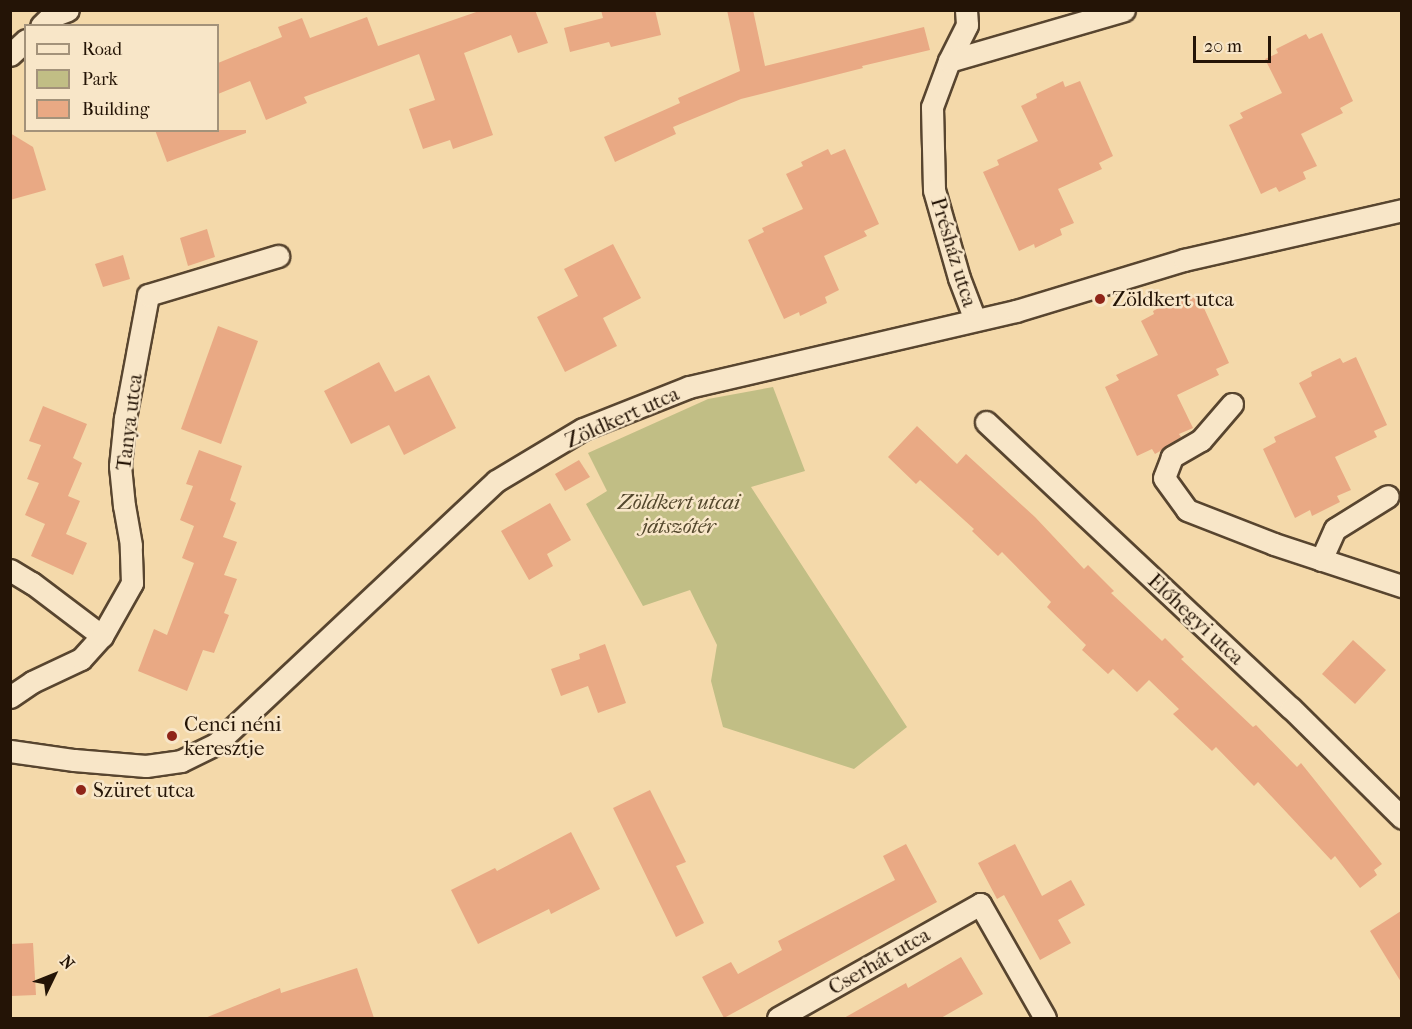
<!DOCTYPE html>
<html>
<head>
<meta charset="utf-8">
<style>
  body { margin:0 }
  #map { position:relative; width:1412px; height:1029px; overflow:hidden; background:#f4d9aa; font-family:"IM FELL French Canon",serif }
  div>[style] { position:absolute }
  .green>* { inset:0; background:#c1be85 }
  .building>* { inset:0; background:#e9a984 }
  .roads { filter:drop-shadow(2px 0 #58452f) drop-shadow(-2px 0 #58452f) drop-shadow(0 2px #58452f) drop-shadow(0 -2px #58452f) }
  .minor>* { height:21px; margin:-10.5px; padding:0 10.5px; transform-origin:10.5px; border-radius:10.5px; background:#f8e6c8 }
  .dots>* { width:16px; height:16px; translate:-50% -50%; box-sizing:border-box; border:3px solid #f8e6c8; border-radius:50% }
  span { translate:-50% -50%; white-space:nowrap; text-align:center; line-height:1.15; -webkit-text-stroke:5px #f8e6c8; paint-order:stroke }
  .street-label { font-size:21px; color:#241406 }
  .poi-label { font-size:21px; color:#241406 }
  .left { translate:0 -50%; text-align:left }
  .park-label { font-size:21px; color:#53472c; font-style:italic }
  .frame { position:absolute; inset:0; border:12px solid #241406; pointer-events:none }
  .legend { position:absolute; left:24px; top:24px; width:195px; height:108px; box-sizing:border-box; background:#f8e6c8; border:2px solid #a3927a; margin:0; padding:8px 10px; list-style:none; font-size:18px; color:#241406 }
  .legend li { display:flex; align-items:center; gap:12px; height:30px }
  .legend b { width:30px; border:2px solid #a3927a }
  .north { position:absolute; left:24px; top:945px; width:60px; height:60px; -webkit-text-stroke:4px #f8e6c8; paint-order:stroke; rotate:47deg; font-size:16px; font-weight:700; line-height:24px; text-align:center; color:#241406 }
  .north::after { content:''; display:block; margin:auto; width:21px; height:27px; background:#241406; clip-path:polygon(50% 0,100% 100%,50% 72%,0 100%) }
  .scale { position:absolute; left:1193px; top:36px; width:78px; height:27px; box-sizing:border-box; border:3px solid #241406; border-top:0; padding-left:8px; font-size:18px; line-height:21px; white-space:nowrap; color:#241406; -webkit-text-stroke:4px #f8e6c8; paint-order:stroke }
</style>
</head>
<body>
<div id="map">
  <div class="green">
    <i style="clip-path:polygon(773px 387px,805px 471px,751px 487px,907px 727px,854px 769px,723px 727px,711px 681px,717px 645px,690px 590px,643px 606px,586px 504px,607px 491px,588px 453px,708px 399px)"></i>
  </div>
  <div class="building">
    <i style="clip-path:polygon(482px 10px,535px 10px,548px 43px,518px 53px,511px 35px,464px 53px,493px 135px,453px 149px,450px 140px,423px 149px,409px 109px,435px 100px,419px 54px,304px 97px,307px 103px,266px 120px,250px 81px,218px 94px,218px 63px,282px 37px,278px 27px,302px 18px,310px 38px,367px 17px,378px 46px)"></i>
    <i style="clip-path:polygon(601px 10px,655px 10px,661px 35px,611px 47px,609px 42px,570px 52px,564px 28px,603px 18px)"></i>
    <i style="clip-path:polygon(727px 10px,753px 10px,765px 66px,924px 27px,930px 50px,862px 66px,863px 68px,741px 99px,673px 127px,676px 134px,615px 162px,604px 137px,680px 103px,678px 98px,740px 71px)"></i>
    <i style="clip-path:polygon(1322px 33px,1353px 101px,1340px 108px,1343px 113px,1301px 134px,1317px 166px,1303px 172px,1306px 179px,1279px 192px,1276px 187px,1261px 194px,1229px 125px,1243px 118px,1240px 113px,1282px 93px,1265px 59px,1278px 53px,1276px 49px,1306px 34px,1309px 39px)"></i>
    <i style="clip-path:polygon(1063px 81px,1065px 87px,1080px 81px,1113px 156px,1099px 163px,1102px 169px,1058px 189px,1074px 223px,1060px 229px,1062px 235px,1035px 248px,1034px 244px,1019px 251px,983px 172px,999px 165px,997px 160px,1038px 141px,1021px 106px,1037px 98px,1036px 94px)"></i>
    <i style="clip-path:polygon(155px 130px,246px 130px,246px 133px,167px 162px)"></i>
    <i style="clip-path:polygon(10px 133px,33px 147px,46px 190px,10px 200px)"></i>
    <i style="clip-path:polygon(828px 149px,831px 155px,845px 149px,879px 224px,864px 231px,867px 236px,824px 256px,839px 290px,825px 297px,827px 303px,800px 316px,799px 312px,784px 319px,748px 240px,764px 232px,762px 228px,803px 209px,786px 174px,803px 166px,801px 162px)"></i>
    <i style="clip-path:polygon(207px 229px,215px 257px,188px 266px,180px 238px)"></i>
    <i style="clip-path:polygon(613px 244px,641px 298px,603px 318px,617px 346px,565px 372px,537px 317px,578px 296px,564px 269px)"></i>
    <i style="clip-path:polygon(123px 255px,130px 279px,103px 287px,95px 264px)"></i>
    <i style="clip-path:polygon(1198px 295px,1229px 363px,1216px 369px,1219px 375px,1177px 395px,1193px 428px,1179px 434px,1181px 437px,1162px 450px,1155px 454px,1152px 449px,1137px 456px,1105px 387px,1119px 380px,1116px 375px,1158px 355px,1141px 321px,1154px 314px,1153px 311px,1182px 296px,1185px 301px)"></i>
    <i style="clip-path:polygon(218px 326px,258px 341px,221px 444px,181px 429px)"></i>
    <i style="clip-path:polygon(1356px 357px,1387px 425px,1374px 431px,1377px 437px,1335px 457px,1351px 490px,1337px 496px,1340px 502px,1312px 516px,1310px 510px,1295px 518px,1263px 449px,1276px 442px,1274px 437px,1316px 417px,1299px 383px,1312px 376px,1311px 372px,1340px 358px,1343px 363px)"></i>
    <i style="clip-path:polygon(379px 362px,395px 392px,429px 375px,456px 428px,404px 455px,389px 425px,351px 444px,324px 391px)"></i>
    <i style="clip-path:polygon(43px 406px,87px 424px,73px 458px,82px 463px,68px 496px,80px 501px,66px 534px,87px 543px,73px 575px,31px 556px,45px 524px,25px 515px,39px 483px,27px 479px,41px 445px,29px 441px)"></i>
    <i style="clip-path:polygon(917px 426px,957px 464px,966px 454px,1035px 517px,1084px 569px,1088px 565px,1114px 591px,1111px 593px,1162px 641px,1165px 638px,1184px 657px,1181px 659px,1253px 727px,1256px 725px,1297px 767px,1301px 763px,1382px 864px,1374px 870px,1377px 875px,1360px 888px,1335px 856px,1331px 860px,1258px 782px,1254px 786px,1216px 747px,1212px 751px,1173px 714px,1179px 709px,1149px 680px,1137px 692px,1113px 669px,1108px 674px,1082px 650px,1086px 645px,1047px 607px,1051px 602px,1002px 552px,998px 556px,972px 531px,974px 529px,920px 480px,916px 484px,888px 457px)"></i>
    <i style="clip-path:polygon(199px 450px,242px 466px,230px 500px,236px 503px,223px 537px,237px 542px,224px 575px,237px 579px,224px 613px,229px 615px,214px 653px,203px 650px,187px 691px,138px 671px,154px 629px,167px 635px,194px 563px,182px 558px,194px 526px,180px 520px,193px 486px,186px 484px)"></i>
    <i style="clip-path:polygon(579px 460px,590px 477px,565px 491px,555px 474px)"></i>
    <i style="clip-path:polygon(550px 503px,571px 540px,547px 554px,553px 566px,529px 580px,501px 531px)"></i>
    <i style="clip-path:polygon(1353px 640px,1386px 670px,1355px 704px,1322px 674px)"></i>
    <i style="clip-path:polygon(605px 644px,626px 703px,598px 713px,588px 686px,561px 696px,551px 669px,580px 659px,579px 654px)"></i>
    <i style="clip-path:polygon(650px 790px,686px 862px,676px 866px,704px 923px,676px 937px,613px 808px)"></i>
    <i style="clip-path:polygon(571px 832px,600px 889px,551px 914px,549px 909px,478px 944px,451px 890px,495px 868px,497px 871px)"></i>
    <i style="clip-path:polygon(906px 844px,937px 902px,724px 1018px,702px 977px,731px 962px,738px 974px,782px 950px,778px 941px,895px 880px,883px 856px)"></i>
    <i style="clip-path:polygon(1015px 844px,1042px 896px,1071px 880px,1085px 905px,1058px 920px,1071px 943px,1040px 960px,1004px 895px,997px 899px,978px 863px)"></i>
    <i style="clip-path:polygon(1401px 911px,1401px 982px,1370px 931px)"></i>
    <i style="clip-path:polygon(33px 943px,36px 995px,11px 996px,11px 944px)"></i>
    <i style="clip-path:polygon(961px 957px,983px 994px,941px 1018px,844px 1018px,906px 983px,908px 988px)"></i>
    <i style="clip-path:polygon(357px 968px,374px 1018px,205px 1018px,280px 988px,281px 993px)"></i>
  </div>
  <div class="roads">
    <div class="minor">
      <i style="left:966px;top:10px;width:15px;rotate:86deg"></i>
      <i style="left:967px;top:25px;width:40px;rotate:116.6deg"></i>
      <i style="left:949px;top:61px;width:49px;rotate:110.3deg"></i>
      <i style="left:932px;top:107px;width:83px;rotate:88.6deg"></i>
      <i style="left:934px;top:190px;width:91px;rotate:74.1deg"></i>
      <i style="left:959px;top:278px;width:45px;rotate:69.1deg"></i>
      <i style="left:41px;top:26px;width:13px;rotate:-45deg"></i>
      <i style="left:50px;top:17px;width:19px;rotate:-21deg"></i>
      <i style="left:10px;top:55px;width:22px;rotate:-43deg"></i>
      <i style="left:949px;top:61px;width:182px;rotate:-16.2deg"></i>
      <i style="left:1232px;top:404px;width:48px;rotate:130.7deg"></i>
      <i style="left:1201px;top:440px;width:34px;rotate:150deg"></i>
      <i style="left:1172px;top:457px;width:22px;rotate:111deg"></i>
      <i style="left:1164px;top:478px;width:39px;rotate:54deg"></i>
      <i style="left:1187px;top:510px;width:93px;rotate:21.3deg"></i>
      <i style="left:1274px;top:544px;width:135px;rotate:18.2deg"></i>
      <i style="left:986px;top:422px;width:418px;rotate:43.2deg"></i>
      <i style="left:1291px;top:708px;width:156px;rotate:44.7deg"></i>
      <i style="left:1321px;top:560px;width:34px;rotate:-66deg"></i>
      <i style="left:1335px;top:529px;width:62px;rotate:-31.9deg"></i>
      <i style="left:10px;top:570px;width:26px;rotate:31deg"></i>
      <i style="left:32px;top:583px;width:88px;rotate:37.1deg"></i>
      <i style="left:10px;top:697px;width:27px;rotate:-34deg"></i>
      <i style="left:32px;top:682px;width:54px;rotate:-25.1deg"></i>
      <i style="left:81px;top:659px;width:31px;rotate:-48deg"></i>
      <i style="left:102px;top:636px;width:61px;rotate:-60.5deg"></i>
      <i style="left:132px;top:583px;width:38px;rotate:-92deg"></i>
      <i style="left:131px;top:545px;width:40px;rotate:-100deg"></i>
      <i style="left:124px;top:506px;width:40px;rotate:-95.7deg"></i>
      <i style="left:120px;top:466px;width:48px;rotate:-84.1deg"></i>
      <i style="left:125px;top:418px;width:125px;rotate:-79.4deg"></i>
      <i style="left:148px;top:295px;width:136px;rotate:-16.7deg"></i>
      <i style="left:10px;top:751px;width:65px;rotate:8deg"></i>
      <i style="left:74px;top:760px;width:72px;rotate:4.8deg"></i>
      <i style="left:146px;top:766px;width:35px;rotate:-8deg"></i>
      <i style="left:181px;top:761px;width:39px;rotate:-26deg"></i>
      <i style="left:216px;top:744px;width:384px;rotate:-43.2deg"></i>
      <i style="left:496px;top:481px;width:101px;rotate:-30.9deg"></i>
      <i style="left:583px;top:429px;width:114px;rotate:-21.6deg"></i>
      <i style="left:689px;top:387px;width:336px;rotate:-13.1deg"></i>
      <i style="left:1016px;top:311px;width:176px;rotate:-16.9deg"></i>
      <i style="left:1184px;top:260px;width:224px;rotate:-12.9deg"></i>
      <i style="left:778px;top:1018px;width:232px;rotate:-29.4deg"></i>
      <i style="left:980px;top:904px;width:131px;rotate:60.3deg"></i>
    </div>
  </div>
  <div class="dots">
    <i style="left:1100px;top:299px;background:#8f2418"></i>
    <i style="left:172px;top:736px;background:#8f2418"></i>
    <i style="left:81px;top:790px;background:#8f2418"></i>
  </div>
  <div class="street-label">
    <span style="left:954px;top:252px;rotate:73deg">Présház utca</span>
    <span style="left:622px;top:417px;rotate:-24deg">Zöldkert utca</span>
    <span style="left:129px;top:422px;rotate:-83deg">Tanya utca</span>
    <span style="left:1196px;top:619px;rotate:43deg">Előhegyi utca</span>
    <span style="left:879px;top:961px;rotate:-30deg">Cserhát utca</span>
  </div>
  <div class="poi-label">
    <span class="left" style="left:1112px;top:299px">Zöldkert utca</span>
    <span class="left" style="left:184px;top:736px">Cenci néni<br>keresztje</span>
    <span class="left" style="left:93px;top:790px">Szüret utca</span>
  </div>
  <div class="park-label">
    <span style="left:679px;top:514px">Zöldkert utcai<br>játszótér</span>
  </div>
  <div class="frame"></div>
  <ul class="legend">
  <li><b style="height:8px;background:#f8e6c8"></b>Road</li>
  <li><b style="height:16px;background:#c1be85"></b>Park</li>
  <li><b style="height:16px;background:#e9a984"></b>Building</li>
  </ul>
  <div class="north">N</div>
  <div class="scale">20 m</div>
</div>
</body>
</html>
